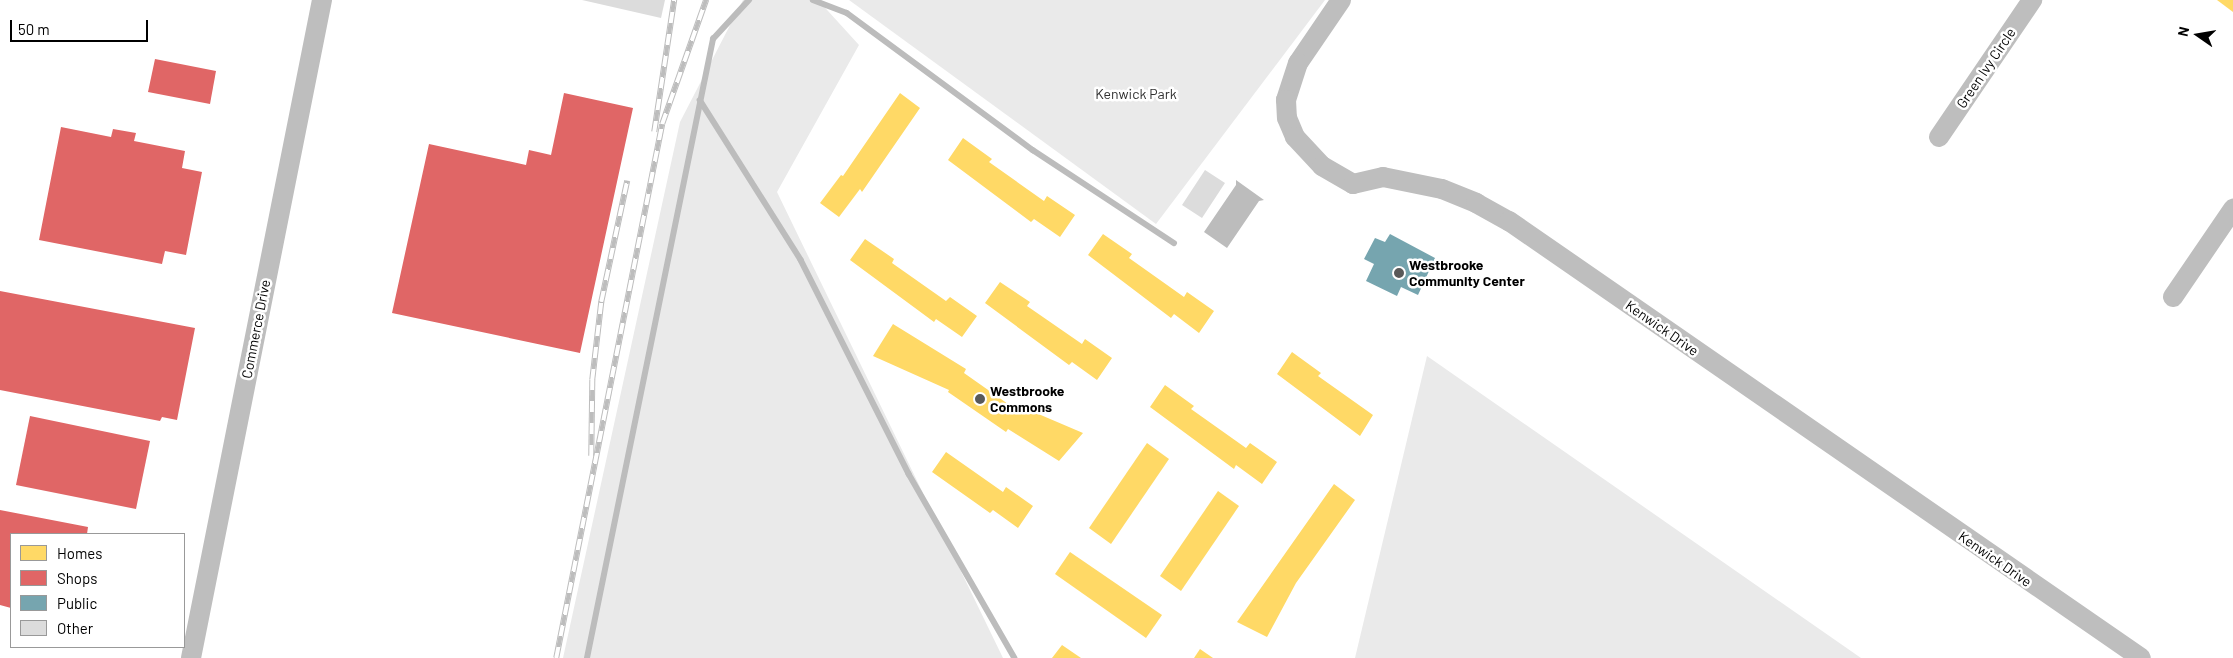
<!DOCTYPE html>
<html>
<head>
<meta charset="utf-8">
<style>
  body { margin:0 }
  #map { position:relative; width:2233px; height:658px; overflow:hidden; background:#fff; font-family:Barlow,sans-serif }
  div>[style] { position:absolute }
  .green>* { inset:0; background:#eaeaea }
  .water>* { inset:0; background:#bcbcbc }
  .homes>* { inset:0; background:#ffd966 }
  .shops>* { inset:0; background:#e06666 }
  .public>* { inset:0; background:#76a5af }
  .stream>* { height:5.5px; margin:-2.75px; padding:0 2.75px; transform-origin:2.75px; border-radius:2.75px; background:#bcbcbc }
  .building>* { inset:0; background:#dcdcdc }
  .minor>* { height:20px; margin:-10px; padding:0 10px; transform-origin:10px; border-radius:10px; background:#bebebe }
  .rail>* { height:5.5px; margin-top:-2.75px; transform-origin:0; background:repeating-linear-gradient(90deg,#fff 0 11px,#bdbdbd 0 22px); box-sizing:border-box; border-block:1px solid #bdbdbd }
  .dots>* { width:14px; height:14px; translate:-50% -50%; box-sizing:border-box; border:2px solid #fff; border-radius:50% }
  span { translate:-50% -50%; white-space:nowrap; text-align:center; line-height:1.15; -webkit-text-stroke:5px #fff; paint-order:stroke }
  .street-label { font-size:14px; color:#000 }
  .park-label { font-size:14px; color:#2f2f2f }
  .poi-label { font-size:14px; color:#000; font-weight:700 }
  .left { translate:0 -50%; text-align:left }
  .legend { position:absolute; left:10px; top:533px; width:175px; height:115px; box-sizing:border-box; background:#fff; border:1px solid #999; margin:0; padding:6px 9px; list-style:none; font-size:15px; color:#000 }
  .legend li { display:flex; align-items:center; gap:10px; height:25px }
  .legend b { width:25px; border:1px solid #999 }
  .north { position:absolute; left:2173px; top:10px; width:50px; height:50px; -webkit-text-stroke:4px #fff; paint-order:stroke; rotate:283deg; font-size:14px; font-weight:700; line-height:20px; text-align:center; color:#000 }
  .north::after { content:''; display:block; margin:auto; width:18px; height:22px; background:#000; clip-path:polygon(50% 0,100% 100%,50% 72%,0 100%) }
  .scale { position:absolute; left:10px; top:20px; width:138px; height:22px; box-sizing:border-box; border:2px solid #000; border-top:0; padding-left:6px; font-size:15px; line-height:18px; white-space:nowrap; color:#000; -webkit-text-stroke:4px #fff; paint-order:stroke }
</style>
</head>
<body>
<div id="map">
  <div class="green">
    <i style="clip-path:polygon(743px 0,818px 0,859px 45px,777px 192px,1003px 658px,563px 658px,680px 122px)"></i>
    <i style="clip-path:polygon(849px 0,1325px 0,1156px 224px)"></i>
    <i style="clip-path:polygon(1427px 356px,1861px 658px,1355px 658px)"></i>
  </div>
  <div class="water">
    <i style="clip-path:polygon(1236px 180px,1264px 200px,1259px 201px,1227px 248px,1204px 232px,1236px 185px)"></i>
  </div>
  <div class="homes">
    <i style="clip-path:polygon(2217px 0,2233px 0,2233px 12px)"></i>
    <i style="clip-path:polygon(900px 93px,920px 108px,862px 192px,860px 189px,839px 217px,820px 203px,841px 175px,843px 176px)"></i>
    <i style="clip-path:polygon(963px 138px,992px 159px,989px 162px,1044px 201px,1047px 196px,1075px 215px,1060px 237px,1034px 219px,1031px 222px,948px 160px)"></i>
    <i style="clip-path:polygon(1103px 234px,1132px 254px,1129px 258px,1184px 297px,1187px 292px,1214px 311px,1199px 333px,1174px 314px,1171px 318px,1088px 255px)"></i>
    <i style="clip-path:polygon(865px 239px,894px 259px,892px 263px,946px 301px,950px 297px,977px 316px,962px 337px,936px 319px,934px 322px,850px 260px)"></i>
    <i style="clip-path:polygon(1000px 282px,1030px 302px,1027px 306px,1082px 344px,1085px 339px,1112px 358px,1097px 380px,1072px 362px,1069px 365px,985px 303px)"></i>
    <i style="clip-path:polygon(893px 324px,966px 369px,964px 373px,1018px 411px,1022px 407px,1083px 433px,1059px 461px,1008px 429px,1006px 432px,948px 392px,949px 390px,873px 356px)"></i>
    <i style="clip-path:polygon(1292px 352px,1321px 373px,1318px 376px,1373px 415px,1360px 436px,1277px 374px)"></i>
    <i style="clip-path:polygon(1165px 385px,1194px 406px,1191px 409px,1246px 448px,1250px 443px,1277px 462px,1262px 484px,1236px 465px,1234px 469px,1150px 407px)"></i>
    <i style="clip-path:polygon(1147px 443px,1169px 459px,1111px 544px,1089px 528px)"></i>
    <i style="clip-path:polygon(946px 452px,1003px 492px,1006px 487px,1033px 506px,1018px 528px,993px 510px,990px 513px,932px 472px)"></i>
    <i style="clip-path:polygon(1334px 484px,1355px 500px,1296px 583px,1267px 637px,1237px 622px)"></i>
    <i style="clip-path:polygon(1218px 491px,1239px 506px,1181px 591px,1160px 576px)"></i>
    <i style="clip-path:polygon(1070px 552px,1162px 615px,1146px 638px,1055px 574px)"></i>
    <i style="clip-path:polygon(1062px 645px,1081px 658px,1052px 658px)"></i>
    <i style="clip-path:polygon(1200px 649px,1213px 658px,1194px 658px)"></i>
  </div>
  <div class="shops">
    <i style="clip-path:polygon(155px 59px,216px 71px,210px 104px,148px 92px)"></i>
    <i style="clip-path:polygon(564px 93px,633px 108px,580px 353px,392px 313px,429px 144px,526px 165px,529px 150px,551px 155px)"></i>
    <i style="clip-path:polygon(61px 127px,111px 137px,113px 129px,136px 133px,134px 141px,185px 151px,182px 168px,202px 172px,186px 255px,165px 251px,162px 264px,39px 240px)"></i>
    <i style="clip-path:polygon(0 291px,195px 328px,177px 420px,162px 417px,160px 421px,0 390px)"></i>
    <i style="clip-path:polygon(30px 416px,150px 441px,136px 509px,16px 485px)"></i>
    <i style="clip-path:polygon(0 510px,88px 527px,87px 534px,11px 534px,11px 608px,0 605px)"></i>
  </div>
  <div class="public">
    <i style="clip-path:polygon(1390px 234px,1435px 258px,1418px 295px,1401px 287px,1397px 296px,1366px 281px,1374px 264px,1364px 259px,1375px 238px,1385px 242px)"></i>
  </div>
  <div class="stream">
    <i style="left:813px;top:0;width:36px;rotate:21deg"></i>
    <i style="left:847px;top:13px;width:231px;rotate:36.4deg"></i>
    <i style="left:1033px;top:150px;width:169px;rotate:33.4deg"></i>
    <i style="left:700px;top:100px;width:189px;rotate:57.7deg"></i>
    <i style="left:801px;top:260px;width:240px;rotate:63.2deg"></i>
    <i style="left:909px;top:474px;width:212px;rotate:60.1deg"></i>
    <i style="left:587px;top:658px;width:632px;rotate:-78.49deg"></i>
    <i style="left:713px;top:39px;width:53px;rotate:-47.3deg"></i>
  </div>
  <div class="building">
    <i style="clip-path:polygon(582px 0,665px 0,661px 18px)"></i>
    <i style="clip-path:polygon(1205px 170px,1225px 183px,1202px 218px,1182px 205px)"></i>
  </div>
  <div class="minor">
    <i style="left:1341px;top:0;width:76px;rotate:124.3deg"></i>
    <i style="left:1298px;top:63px;width:39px;rotate:108deg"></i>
    <i style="left:1286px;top:100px;width:18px;rotate:87deg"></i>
    <i style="left:1287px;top:118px;width:21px;rotate:67deg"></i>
    <i style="left:1295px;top:137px;width:40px;rotate:47deg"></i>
    <i style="left:1322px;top:166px;width:36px;rotate:30deg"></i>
    <i style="left:1353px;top:184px;width:31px;rotate:-13deg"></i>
    <i style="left:1383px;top:177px;width:60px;rotate:11.5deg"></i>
    <i style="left:1442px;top:189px;width:37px;rotate:22deg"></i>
    <i style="left:1476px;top:203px;width:38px;rotate:29deg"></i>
    <i style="left:1509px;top:221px;width:768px;rotate:34.66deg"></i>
    <i style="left:1939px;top:137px;width:166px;rotate:-55.8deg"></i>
    <i style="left:2173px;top:297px;width:107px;rotate:-55.7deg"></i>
    <i style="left:191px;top:658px;width:671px;rotate:-78.74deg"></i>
  </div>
  <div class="rail">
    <i style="left:654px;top:132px;width:134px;rotate:-81.4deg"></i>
    <i style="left:591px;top:456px;width:76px;rotate:-89.2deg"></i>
    <i style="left:592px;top:380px;width:79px;rotate:-83.4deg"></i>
    <i style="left:601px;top:302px;width:124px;rotate:-77.9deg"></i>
    <i style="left:556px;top:658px;width:544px;rotate:-78.77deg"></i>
    <i style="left:662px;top:124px;width:132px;rotate:-70.5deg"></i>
  </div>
  <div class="dots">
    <i style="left:1399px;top:273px;background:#595959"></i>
    <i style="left:980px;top:399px;background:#595959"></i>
  </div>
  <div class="street-label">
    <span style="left:1986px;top:68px;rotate:-56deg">Green Ivy Circle</span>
    <span style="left:1662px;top:328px;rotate:35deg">Kenwick Drive</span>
    <span style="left:256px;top:329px;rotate:-79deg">Commerce Drive</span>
    <span style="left:1995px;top:559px;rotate:35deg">Kenwick Drive</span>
  </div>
  <div class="park-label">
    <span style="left:1136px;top:94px">Kenwick Park</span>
  </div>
  <div class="poi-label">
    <span class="left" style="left:1409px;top:273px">Westbrooke<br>Community Center</span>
    <span class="left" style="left:990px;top:399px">Westbrooke<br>Commons</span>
  </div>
  <ul class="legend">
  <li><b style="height:14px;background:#ffd966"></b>Homes</li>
  <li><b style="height:14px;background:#e06666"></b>Shops</li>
  <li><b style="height:14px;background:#76a5af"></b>Public</li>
  <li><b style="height:14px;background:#dcdcdc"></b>Other</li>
  </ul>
  <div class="north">N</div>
  <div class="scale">50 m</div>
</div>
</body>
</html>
